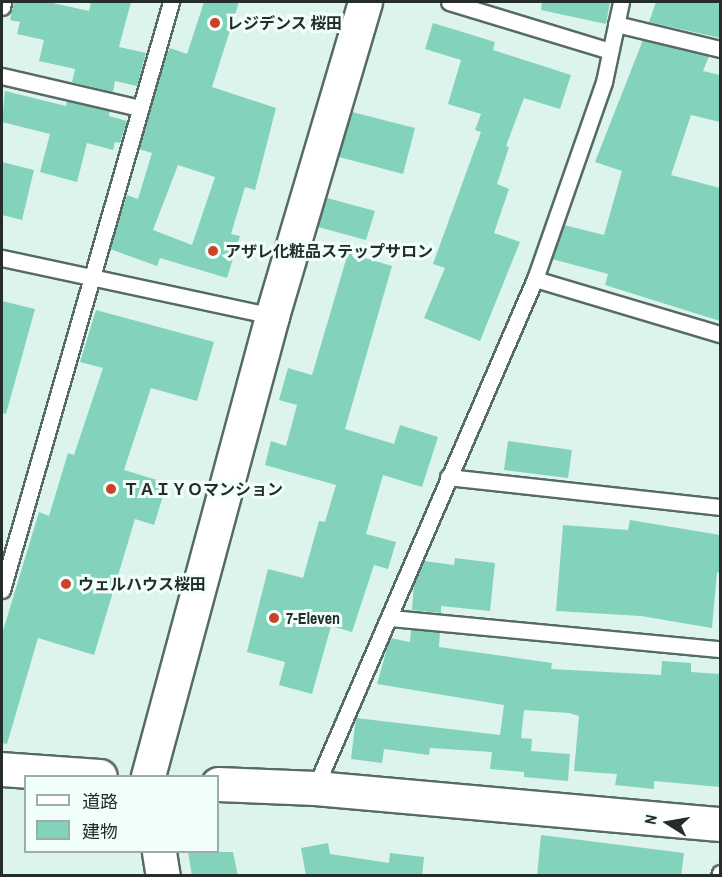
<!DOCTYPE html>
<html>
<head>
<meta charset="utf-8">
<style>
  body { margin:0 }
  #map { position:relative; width:722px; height:877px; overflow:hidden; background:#ddf4ed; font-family:"Archivo Narrow","Noto Sans JP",sans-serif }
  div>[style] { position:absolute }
  .building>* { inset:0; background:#83d2bc }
  .roads { filter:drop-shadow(2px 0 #576b65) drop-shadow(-2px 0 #576b65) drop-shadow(0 2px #576b65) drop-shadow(0 -2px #576b65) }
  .service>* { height:15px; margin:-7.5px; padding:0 7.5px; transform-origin:7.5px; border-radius:7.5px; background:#fff }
  .tertiary>* { height:33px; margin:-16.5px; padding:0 16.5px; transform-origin:16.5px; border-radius:16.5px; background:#fff }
  .dots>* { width:16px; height:16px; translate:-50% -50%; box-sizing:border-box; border:3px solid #f1fffa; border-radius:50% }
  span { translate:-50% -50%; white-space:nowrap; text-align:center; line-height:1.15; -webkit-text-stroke:6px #f1fffa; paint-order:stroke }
  .poi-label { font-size:16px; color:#252d2b; font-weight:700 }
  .left { translate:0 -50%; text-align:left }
  .frame { position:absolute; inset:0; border:3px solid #252d2b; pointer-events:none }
  .legend { position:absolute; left:24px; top:775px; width:195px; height:78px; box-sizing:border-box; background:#f1fffa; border:2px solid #9faba7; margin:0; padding:8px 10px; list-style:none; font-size:18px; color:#252d2b }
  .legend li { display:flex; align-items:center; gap:12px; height:30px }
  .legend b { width:30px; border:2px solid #9faba7 }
  .north { position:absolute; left:638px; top:793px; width:60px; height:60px; -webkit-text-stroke:4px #f1fffa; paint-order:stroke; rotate:281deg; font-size:16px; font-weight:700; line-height:24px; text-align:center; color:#252d2b }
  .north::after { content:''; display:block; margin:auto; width:21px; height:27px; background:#252d2b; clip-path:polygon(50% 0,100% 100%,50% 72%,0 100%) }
</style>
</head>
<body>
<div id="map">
  <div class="building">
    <i style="clip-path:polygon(14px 2px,48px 2px,89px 11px,91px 2px,131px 2px,119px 47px,146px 53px,137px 86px,115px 81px,113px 92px,72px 82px,75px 69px,39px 61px,44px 40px,17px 34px,20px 22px,10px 20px)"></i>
    <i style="clip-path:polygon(evenodd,204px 2px,239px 2px,212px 87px,276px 108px,255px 190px,245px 187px,231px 234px,240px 236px,227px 278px,160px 258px,157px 266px,110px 249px,127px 195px,138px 199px,152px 153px,139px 149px,165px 58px,170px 48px,187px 54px,204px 2px,178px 165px,215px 177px,192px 245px,153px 230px,178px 165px)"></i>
    <i style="clip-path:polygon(542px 2px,610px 2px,606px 24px,541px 10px)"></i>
    <i style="clip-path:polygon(656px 2px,720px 2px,720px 38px,649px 22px)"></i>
    <i style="clip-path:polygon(433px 23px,495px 42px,493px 50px,571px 75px,560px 109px,524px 98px,506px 146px,509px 147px,497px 184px,509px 189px,494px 233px,520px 242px,480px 341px,424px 318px,445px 268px,433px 264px,481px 132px,475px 130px,481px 114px,448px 104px,461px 60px,425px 49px)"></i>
    <i style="clip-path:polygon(643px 40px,709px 56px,703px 71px,720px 75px,720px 122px,691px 115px,671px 175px,720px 188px,720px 321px,605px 285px,608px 274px,552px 259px,564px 225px,604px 235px,622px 171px,595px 162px)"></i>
    <i style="clip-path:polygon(5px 91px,66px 106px,67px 101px,110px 111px,109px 116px,127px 121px,120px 143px,115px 142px,113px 150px,87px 143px,77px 182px,40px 172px,50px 134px,2px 122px)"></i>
    <i style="clip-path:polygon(352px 112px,415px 128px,403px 174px,339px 157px)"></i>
    <i style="clip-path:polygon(2px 162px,34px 170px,22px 220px,2px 215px)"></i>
    <i style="clip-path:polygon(327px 198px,375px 211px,366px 240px,318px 227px)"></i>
    <i style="clip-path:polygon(348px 253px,392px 266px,345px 429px,394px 444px,400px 425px,438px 437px,422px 487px,383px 475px,366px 534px,396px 542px,388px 569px,374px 565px,352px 632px,331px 626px,312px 694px,279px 685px,285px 662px,247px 652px,268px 569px,303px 578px,319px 521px,325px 522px,336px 485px,265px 465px,271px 441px,286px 446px,297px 405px,279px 400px,288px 368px,312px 375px)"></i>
    <i style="clip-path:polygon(2px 301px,35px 309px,6px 414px,2px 413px)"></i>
    <i style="clip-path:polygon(96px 310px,214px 342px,197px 401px,151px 388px,124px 470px,167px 483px,154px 525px,135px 519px,94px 655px,38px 638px,7px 744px,2px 743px,2px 634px,39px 512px,49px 516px,68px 453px,74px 455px,103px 368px,80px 362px)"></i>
    <i style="clip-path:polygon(508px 441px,572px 450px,568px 478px,504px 470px)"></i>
    <i style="clip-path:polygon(630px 520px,720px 535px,720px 573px,717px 572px,712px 628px,641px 616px,556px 611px,563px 525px,628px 530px)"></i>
    <i style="clip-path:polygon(455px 558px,495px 563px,490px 611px,441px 606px,441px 613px,412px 610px,414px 583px,424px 561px,454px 565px)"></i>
    <i style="clip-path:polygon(411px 630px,440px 632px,439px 647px,552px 663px,551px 669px,661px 675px,662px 661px,691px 663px,691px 672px,720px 674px,720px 787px,654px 781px,654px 789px,615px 785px,617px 774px,574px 771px,579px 716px,569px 713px,524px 710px,521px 738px,532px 739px,531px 751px,570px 754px,568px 781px,524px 777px,524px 772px,490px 769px,492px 752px,430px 748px,429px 755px,384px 749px,382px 763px,351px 759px,356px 718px,500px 735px,504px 705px,377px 684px,390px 638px,410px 642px)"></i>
    <i style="clip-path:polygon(541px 835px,684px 853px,681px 876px,537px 876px)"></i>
    <i style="clip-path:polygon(328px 843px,330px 854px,389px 863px,390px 853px,424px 857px,422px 876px,306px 876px,301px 848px)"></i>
    <i style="clip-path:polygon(188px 852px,233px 852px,238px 876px,192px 876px)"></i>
  </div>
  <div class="roads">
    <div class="service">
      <i style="left:449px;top:2px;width:168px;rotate:16.9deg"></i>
      <i style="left:2px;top:7px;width:5px;rotate:-79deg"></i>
      <i style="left:616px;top:24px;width:107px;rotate:13.5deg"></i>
      <i style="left:2px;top:76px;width:141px;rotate:13.1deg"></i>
      <i style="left:2px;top:258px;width:276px;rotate:12.1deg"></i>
      <i style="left:535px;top:279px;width:193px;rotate:16.6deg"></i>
      <i style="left:448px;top:477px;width:274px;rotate:6.3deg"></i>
      <i style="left:2px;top:590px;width:612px;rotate:-73.96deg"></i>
      <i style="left:390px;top:618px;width:331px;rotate:5.4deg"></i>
      <i style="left:315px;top:788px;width:555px;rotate:-66.63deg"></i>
      <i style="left:535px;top:279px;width:209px;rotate:-70.7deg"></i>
      <i style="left:604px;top:82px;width:82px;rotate:-78deg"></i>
      <i style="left:719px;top:876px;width:3px;rotate:-72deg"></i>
    </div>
    <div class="tertiary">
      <i style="left:2px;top:769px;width:98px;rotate:4.1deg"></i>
      <i style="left:148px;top:776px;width:476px;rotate:-74.9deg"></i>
      <i style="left:272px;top:316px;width:327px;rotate:-73.5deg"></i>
      <i style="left:218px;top:784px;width:97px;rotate:2.4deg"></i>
      <i style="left:315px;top:788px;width:407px;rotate:5.1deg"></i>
      <i style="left:159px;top:852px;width:24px;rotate:81deg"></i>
    </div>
  </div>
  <div class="dots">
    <i style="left:215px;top:23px;background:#cc4127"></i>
    <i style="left:213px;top:251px;background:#cc4127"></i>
    <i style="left:111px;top:489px;background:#cc4127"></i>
    <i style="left:66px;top:584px;background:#cc4127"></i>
    <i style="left:274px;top:618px;background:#cc4127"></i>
  </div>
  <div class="poi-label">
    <span class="left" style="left:227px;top:23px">レジデンス 桜田</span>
    <span class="left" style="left:225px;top:251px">アザレ化粧品ステップサロン</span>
    <span class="left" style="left:123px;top:489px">ＴＡＩＹＯマンション</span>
    <span class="left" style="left:78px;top:584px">ウェルハウス桜田</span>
    <span class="left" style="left:286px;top:618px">7-Eleven</span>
  </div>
  <div class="frame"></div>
  <ul class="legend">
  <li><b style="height:8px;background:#fff"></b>道路</li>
  <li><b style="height:16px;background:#83d2bc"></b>建物</li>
  </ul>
  <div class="north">N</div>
</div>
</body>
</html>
